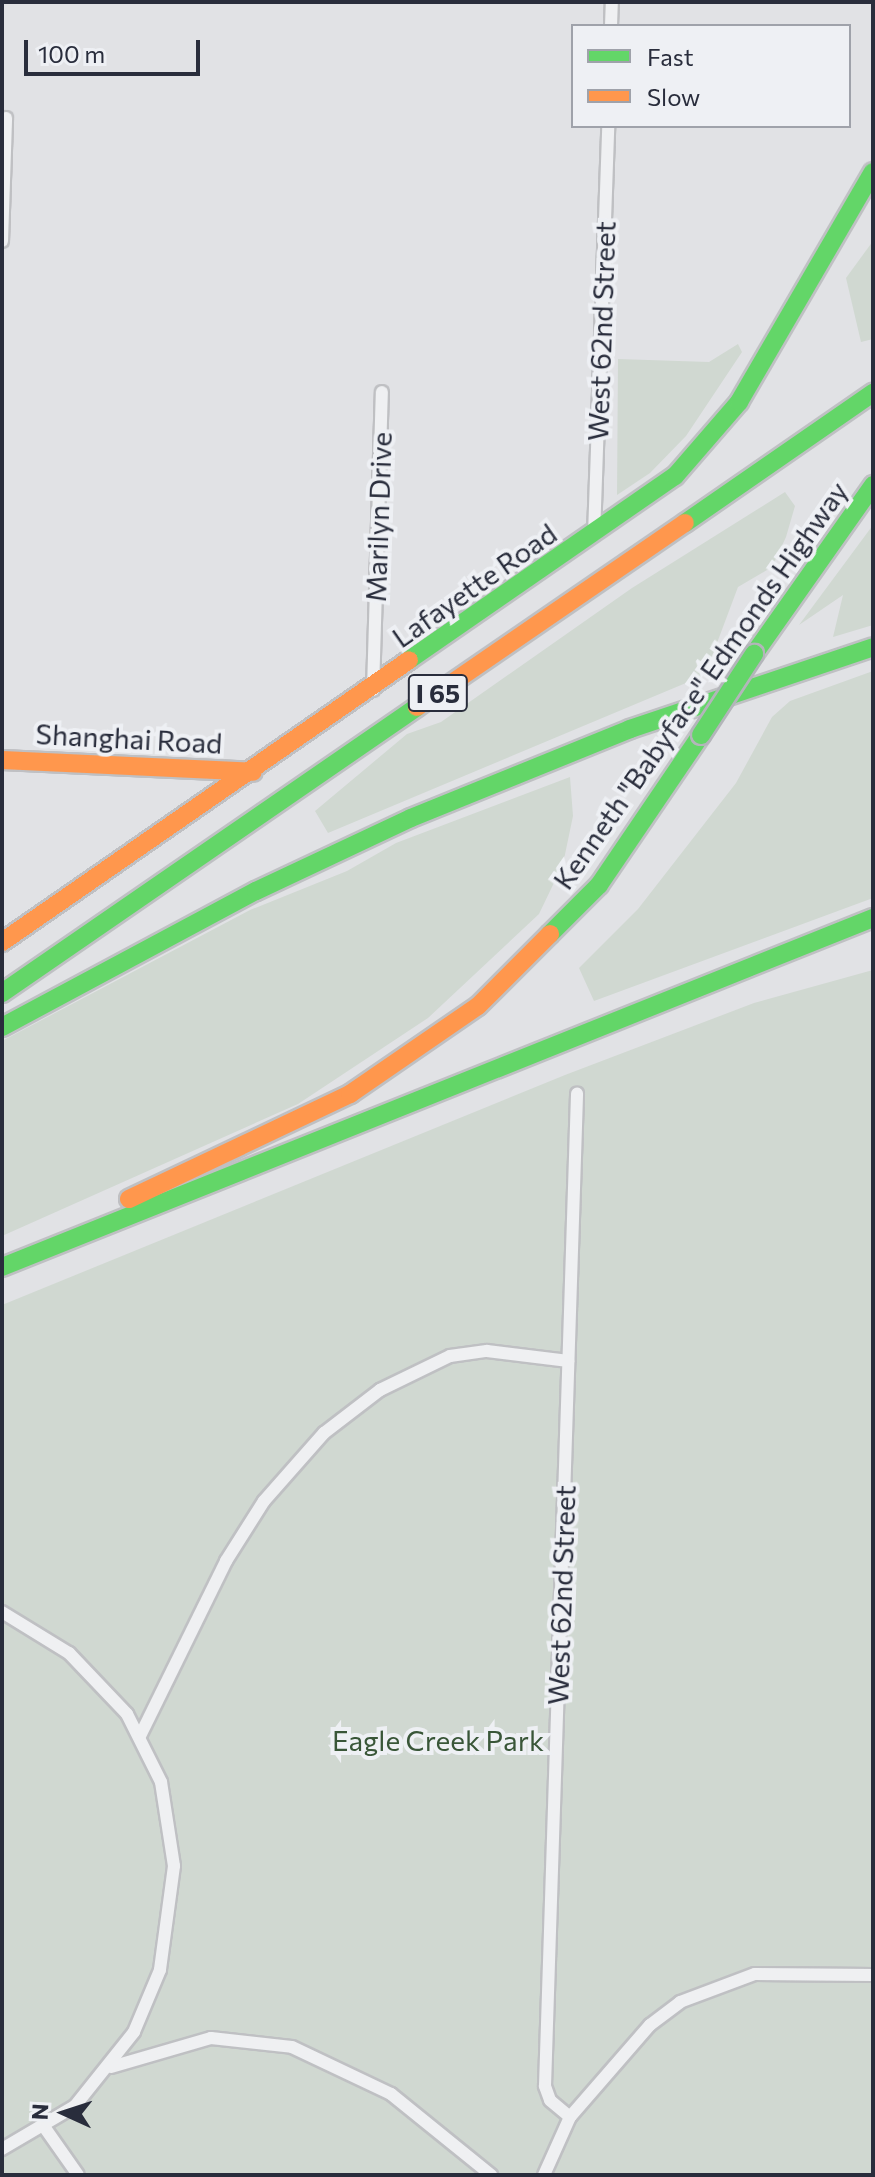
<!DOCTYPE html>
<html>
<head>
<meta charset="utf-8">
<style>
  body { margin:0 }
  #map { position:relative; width:875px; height:2177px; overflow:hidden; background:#e1e2e5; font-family:Commissioner,sans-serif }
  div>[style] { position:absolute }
  .green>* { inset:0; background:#d0d8d1 }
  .roads { filter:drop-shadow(2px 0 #bfc0c3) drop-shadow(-2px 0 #bfc0c3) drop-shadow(0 2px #bfc0c3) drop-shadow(0 -2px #bfc0c3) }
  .street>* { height:12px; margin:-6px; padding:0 6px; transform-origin:6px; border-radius:6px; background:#eff0f2 }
  .fast>* { height:18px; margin:-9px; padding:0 9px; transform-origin:9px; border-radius:9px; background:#63d668 }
  .slow>* { height:18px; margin:-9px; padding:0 9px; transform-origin:9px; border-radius:9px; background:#ff974d }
  .bridges { filter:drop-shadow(2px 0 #b3b5ba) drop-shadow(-2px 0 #b3b5ba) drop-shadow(0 2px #b3b5ba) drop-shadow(0 -2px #b3b5ba) }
  .fast-bridge>* { height:18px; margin:-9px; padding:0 9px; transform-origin:9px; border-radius:9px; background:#63d668 }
  span { translate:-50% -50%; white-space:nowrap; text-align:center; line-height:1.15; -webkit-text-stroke:8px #eef0f4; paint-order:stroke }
  .shield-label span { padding:2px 6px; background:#eef0f4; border:2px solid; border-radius:6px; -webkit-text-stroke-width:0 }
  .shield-label { font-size:26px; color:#292d3c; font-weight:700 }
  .street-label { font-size:28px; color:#292d3c }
  .park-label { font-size:28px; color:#395638 }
  .frame { position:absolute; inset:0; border:4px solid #292d3c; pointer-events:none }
  .legend { position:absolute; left:571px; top:24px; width:280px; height:104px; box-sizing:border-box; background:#eef0f4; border:2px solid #9fa2aa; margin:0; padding:10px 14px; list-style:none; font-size:24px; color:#292d3c }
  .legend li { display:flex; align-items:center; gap:16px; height:40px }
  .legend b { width:40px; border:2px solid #9fa2aa }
  .north { position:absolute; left:24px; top:2073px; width:80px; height:80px; -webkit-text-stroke:6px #eef0f4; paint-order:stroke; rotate:273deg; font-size:22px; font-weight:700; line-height:32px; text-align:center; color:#292d3c }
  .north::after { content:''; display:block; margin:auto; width:28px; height:36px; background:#292d3c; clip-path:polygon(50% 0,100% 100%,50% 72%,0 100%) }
  .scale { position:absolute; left:24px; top:40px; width:176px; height:36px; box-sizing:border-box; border:4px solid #292d3c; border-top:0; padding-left:10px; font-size:24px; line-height:28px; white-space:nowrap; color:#292d3c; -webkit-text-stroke:6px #eef0f4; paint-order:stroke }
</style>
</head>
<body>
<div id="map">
  <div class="green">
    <i style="clip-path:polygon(873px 241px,873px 339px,861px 342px,846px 278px)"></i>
    <i style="clip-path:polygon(738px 344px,742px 352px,686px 436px,650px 473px,617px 495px,618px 359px,709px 362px)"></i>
    <i style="clip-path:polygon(785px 492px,795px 506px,786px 537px,772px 567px,738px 587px,705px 675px,328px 833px,315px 811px,407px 734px,441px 722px,632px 588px)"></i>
    <i style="clip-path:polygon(873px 525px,873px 625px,833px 637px,843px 595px,799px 625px)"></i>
    <i style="clip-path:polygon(873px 671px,873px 898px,594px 1001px,579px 968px,638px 909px,736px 783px,772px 717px,790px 701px)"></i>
    <i style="clip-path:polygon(570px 777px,573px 816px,563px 864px,539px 914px,428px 1018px,298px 1104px,2px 1236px,2px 1041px,250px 910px,347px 871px,396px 843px)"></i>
    <i style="clip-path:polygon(873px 970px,873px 2175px,2px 2175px,2px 1305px,565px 1075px,754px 1003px)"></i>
  </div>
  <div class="roads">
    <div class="street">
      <i style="left:611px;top:26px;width:24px;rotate:-88deg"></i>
      <i style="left:2px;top:241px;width:123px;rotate:-88.1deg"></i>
      <i style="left:594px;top:535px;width:409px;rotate:-88deg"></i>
      <i style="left:373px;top:690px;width:298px;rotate:-88.3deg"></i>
      <i style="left:2px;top:1612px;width:79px;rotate:31.5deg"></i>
      <i style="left:69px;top:1653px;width:84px;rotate:46.4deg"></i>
      <i style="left:127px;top:1714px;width:76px;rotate:63.4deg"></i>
      <i style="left:161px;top:1782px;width:85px;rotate:81.2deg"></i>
      <i style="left:174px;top:1866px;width:105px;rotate:97.7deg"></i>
      <i style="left:160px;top:1970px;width:67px;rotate:112.8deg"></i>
      <i style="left:134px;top:2032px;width:95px;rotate:128.6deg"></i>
      <i style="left:75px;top:2106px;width:85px;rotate:149.5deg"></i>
      <i style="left:140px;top:1736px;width:195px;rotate:-63.8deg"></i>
      <i style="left:226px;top:1561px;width:71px;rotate:-57.7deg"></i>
      <i style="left:264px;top:1501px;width:91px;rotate:-48.6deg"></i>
      <i style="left:324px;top:1433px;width:71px;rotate:-37.5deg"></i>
      <i style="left:380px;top:1390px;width:78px;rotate:-25.9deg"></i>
      <i style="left:450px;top:1356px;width:37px;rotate:-8deg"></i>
      <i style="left:487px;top:1351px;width:82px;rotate:7deg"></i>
      <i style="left:111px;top:2067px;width:104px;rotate:-16.2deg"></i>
      <i style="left:211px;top:2038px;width:81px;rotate:6.3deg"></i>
      <i style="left:292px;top:2047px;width:110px;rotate:25.4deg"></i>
      <i style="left:391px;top:2094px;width:129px;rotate:39deg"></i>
      <i style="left:570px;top:2117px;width:26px;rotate:-140deg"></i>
      <i style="left:550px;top:2100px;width:15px;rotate:-110deg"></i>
      <i style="left:545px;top:2086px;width:993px;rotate:-88.15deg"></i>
      <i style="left:45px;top:2128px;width:57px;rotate:54.9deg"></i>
      <i style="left:544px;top:2175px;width:64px;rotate:-65.9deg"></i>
      <i style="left:570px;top:2117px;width:122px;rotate:-49deg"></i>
      <i style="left:650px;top:2025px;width:38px;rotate:-37deg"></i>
      <i style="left:680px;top:2002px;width:80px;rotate:-20.5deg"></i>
      <i style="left:755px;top:1974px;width:118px;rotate:0.5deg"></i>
    </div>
    <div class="fast">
      <i style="left:685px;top:523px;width:229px;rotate:-34.7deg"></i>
      <i style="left:754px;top:654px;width:207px;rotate:-54.8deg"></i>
      <i style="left:409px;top:660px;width:323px;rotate:-34.7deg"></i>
      <i style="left:675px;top:476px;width:98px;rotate:-49.1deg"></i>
      <i style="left:739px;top:402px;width:266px;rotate:-59.8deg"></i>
      <i style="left:550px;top:934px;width:69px;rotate:-45deg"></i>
      <i style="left:599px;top:885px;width:181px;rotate:-55.8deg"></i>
      <i style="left:2px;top:993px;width:504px;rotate:-34.57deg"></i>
      <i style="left:2px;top:1027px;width:288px;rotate:-28.2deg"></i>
      <i style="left:256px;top:891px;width:171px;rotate:-25.2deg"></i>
      <i style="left:411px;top:818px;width:236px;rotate:-22.1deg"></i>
      <i style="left:630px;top:729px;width:256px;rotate:-18.6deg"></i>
      <i style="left:2px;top:1267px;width:938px;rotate:-21.84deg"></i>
    </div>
    <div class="slow">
      <i style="left:417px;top:707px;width:325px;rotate:-34.5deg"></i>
      <i style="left:2px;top:760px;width:251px;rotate:2.7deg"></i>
      <i style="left:2px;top:942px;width:495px;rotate:-34.7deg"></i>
      <i style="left:129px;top:1199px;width:245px;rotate:-25.4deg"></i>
      <i style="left:350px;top:1094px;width:155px;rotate:-34.5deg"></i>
      <i style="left:478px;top:1006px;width:102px;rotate:-45deg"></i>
    </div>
  </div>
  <div class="bridges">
    <div class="fast-bridge">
      <i style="left:701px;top:735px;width:97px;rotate:-56.8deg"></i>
    </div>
  </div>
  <div class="shield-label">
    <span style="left:438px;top:693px">I 65</span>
  </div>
  <div class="street-label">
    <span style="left:601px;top:331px;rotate:-88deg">West 62nd Street</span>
    <span style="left:378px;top:517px;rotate:-88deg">Marilyn Drive</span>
    <span style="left:474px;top:585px;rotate:-35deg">Lafayette Road</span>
    <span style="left:700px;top:685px;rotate:-55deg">Kenneth "Babyface" Edmonds Highway</span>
    <span style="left:129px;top:738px;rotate:3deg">Shanghai Road</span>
    <span style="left:561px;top:1595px;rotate:-88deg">West 62nd Street</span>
  </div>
  <div class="park-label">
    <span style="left:438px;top:1740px">Eagle Creek Park</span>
  </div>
  <div class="frame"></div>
  <ul class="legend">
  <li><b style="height:10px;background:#63d668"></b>Fast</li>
  <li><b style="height:10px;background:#ff974d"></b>Slow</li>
  </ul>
  <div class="north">N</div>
  <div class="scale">100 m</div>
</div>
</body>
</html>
